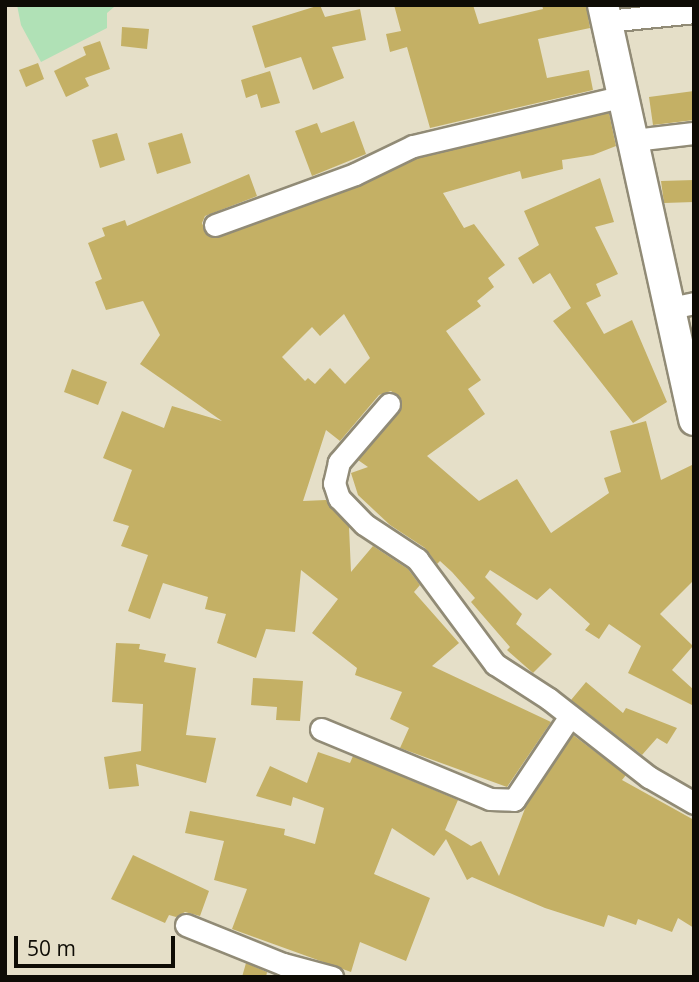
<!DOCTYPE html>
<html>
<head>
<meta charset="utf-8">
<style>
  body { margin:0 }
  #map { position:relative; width:699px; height:982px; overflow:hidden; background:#e5dfc8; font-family:"Open Sans",sans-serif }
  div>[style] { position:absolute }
  .green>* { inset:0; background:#b0e1b6 }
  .building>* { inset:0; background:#c4b065 }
  .roads { filter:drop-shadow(2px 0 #918b76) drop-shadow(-2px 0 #918b76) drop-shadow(0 2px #918b76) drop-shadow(0 -2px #918b76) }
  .street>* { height:21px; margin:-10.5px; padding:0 10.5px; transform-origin:10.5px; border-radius:10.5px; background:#fff }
  .secondary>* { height:30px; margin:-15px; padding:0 15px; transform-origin:15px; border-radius:15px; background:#fff }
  span { translate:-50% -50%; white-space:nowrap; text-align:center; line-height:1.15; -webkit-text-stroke:7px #e5dfc8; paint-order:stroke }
  .frame { position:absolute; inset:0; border:7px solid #0e0c05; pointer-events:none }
  .scale { position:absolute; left:14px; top:936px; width:161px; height:32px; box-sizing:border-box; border:4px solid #0e0c05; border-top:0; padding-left:9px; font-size:21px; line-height:24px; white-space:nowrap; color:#0e0c05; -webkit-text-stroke:5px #e5dfc8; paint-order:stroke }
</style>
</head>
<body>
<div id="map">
  <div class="green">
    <i style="clip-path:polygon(17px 5px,114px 5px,114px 7px,107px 13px,107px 28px,41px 62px,21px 25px)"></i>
  </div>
  <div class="building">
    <i style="clip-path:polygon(320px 5px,325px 17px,360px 9px,366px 40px,332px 47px,344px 78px,313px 90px,301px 57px,265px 68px,252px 26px)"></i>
    <i style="clip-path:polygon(394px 5px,473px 5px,479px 24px,543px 9px,542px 5px,586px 5px,590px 28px,538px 39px,547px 78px,589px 70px,593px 90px,430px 128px,407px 47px,390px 52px,386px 34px,401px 31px)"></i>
    <i style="clip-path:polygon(122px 27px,149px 29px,147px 49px,121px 46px)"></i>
    <i style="clip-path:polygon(100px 41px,110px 69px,85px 78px,89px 86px,66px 97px,54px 71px,86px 55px,83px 47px)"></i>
    <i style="clip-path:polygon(38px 63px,44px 79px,26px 87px,19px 70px)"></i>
    <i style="clip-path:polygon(270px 71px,280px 103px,261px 108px,257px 94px,246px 98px,241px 80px)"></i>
    <i style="clip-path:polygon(694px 91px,694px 120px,653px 125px,649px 97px)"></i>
    <i style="clip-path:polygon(evenodd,609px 113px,616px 146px,593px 155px,562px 160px,563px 169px,522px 179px,520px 171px,443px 193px,464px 228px,474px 224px,505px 265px,488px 278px,494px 287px,477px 301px,481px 306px,446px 331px,481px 380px,468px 389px,485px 414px,427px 456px,479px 501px,517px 479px,551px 533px,609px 493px,604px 478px,621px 472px,610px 431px,646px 421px,661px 480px,694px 464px,694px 580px,660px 614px,693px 646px,672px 670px,694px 690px,694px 706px,628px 673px,641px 646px,609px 624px,599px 639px,585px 630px,590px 624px,550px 588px,537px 600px,490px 570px,485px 577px,522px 614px,516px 624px,552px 654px,533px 673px,507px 650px,510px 647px,471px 602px,475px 598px,452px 572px,440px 561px,437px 564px,425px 548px,390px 525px,358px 495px,351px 473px,368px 467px,358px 460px,402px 407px,401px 399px,391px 391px,379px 395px,340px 441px,326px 430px,303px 501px,326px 500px,349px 527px,351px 572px,373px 546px,408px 569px,420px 585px,414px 592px,459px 643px,432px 666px,551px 722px,507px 787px,400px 748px,409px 728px,390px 719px,402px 692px,355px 675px,357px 668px,312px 633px,338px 599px,301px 570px,295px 632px,266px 629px,256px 658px,217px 643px,226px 614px,205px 609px,208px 597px,163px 583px,150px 619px,128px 611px,148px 555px,121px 546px,129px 526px,113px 521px,132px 470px,103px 458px,122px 411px,164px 428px,172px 406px,222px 421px,140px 364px,160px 335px,143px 301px,106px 310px,95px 282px,102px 279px,88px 243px,105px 236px,102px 228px,125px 220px,127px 226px,249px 174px,257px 196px,205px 216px,202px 223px,207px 235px,219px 237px,359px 186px,417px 158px,609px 113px,344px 314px,370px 358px,345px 384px,330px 368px,315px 384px,308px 378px,305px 381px,282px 357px,312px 327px,320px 336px,344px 314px)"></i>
    <i style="clip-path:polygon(354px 121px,366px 154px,312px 176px,295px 131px,317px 123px,321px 133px)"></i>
    <i style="clip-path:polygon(117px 133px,125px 160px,100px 168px,92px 140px)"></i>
    <i style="clip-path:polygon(182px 133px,191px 163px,157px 174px,148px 143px)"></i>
    <i style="clip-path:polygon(600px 178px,614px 222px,595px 227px,618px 274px,596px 284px,601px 296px,586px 303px,604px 334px,632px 320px,667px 402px,633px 423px,553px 321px,571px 308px,550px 273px,533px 284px,518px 258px,539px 245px,524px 211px)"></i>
    <i style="clip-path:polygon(694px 180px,694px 202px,664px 203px,661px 181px)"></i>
    <i style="clip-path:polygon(72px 369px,107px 382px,98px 405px,64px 392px)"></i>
    <i style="clip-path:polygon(116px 643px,140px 644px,139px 649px,166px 654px,164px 662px,196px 668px,186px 735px,216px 738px,206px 783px,136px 764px,139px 786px,109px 789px,104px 757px,141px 751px,143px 704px,112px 702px)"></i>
    <i style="clip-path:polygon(253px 678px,303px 681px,300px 721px,276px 720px,277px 707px,251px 705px)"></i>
    <i style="clip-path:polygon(586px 682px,623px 713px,626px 708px,677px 728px,667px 744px,657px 738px,642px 755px,571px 700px)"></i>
    <i style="clip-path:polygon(573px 735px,626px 775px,622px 780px,694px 820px,694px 928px,678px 918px,672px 932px,638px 919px,636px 925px,608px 915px,604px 927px,545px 908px,472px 877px,467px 880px,446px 839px,434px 856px,392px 828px,374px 874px,430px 898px,406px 961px,360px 942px,351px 972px,232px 929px,247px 889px,214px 880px,224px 841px,185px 833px,190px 811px,285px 829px,284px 835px,315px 844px,324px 808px,293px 797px,291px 806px,256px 796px,270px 766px,307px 783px,318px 752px,350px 763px,353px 756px,458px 800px,445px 830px,471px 846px,481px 841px,499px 876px,526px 806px)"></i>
    <i style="clip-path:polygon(133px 855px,209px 891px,200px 916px,185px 912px,176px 917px,169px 915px,165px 923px,111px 899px)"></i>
    <i style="clip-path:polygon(246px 963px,267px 972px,266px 977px,242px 977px)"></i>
  </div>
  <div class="roads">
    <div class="street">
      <i style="left:606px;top:21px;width:88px;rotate:-5.8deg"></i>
      <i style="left:634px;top:140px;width:60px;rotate:-6.7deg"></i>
      <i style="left:215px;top:225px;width:149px;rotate:-20deg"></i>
      <i style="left:355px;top:174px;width:64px;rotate:-25.8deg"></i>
      <i style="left:413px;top:146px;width:213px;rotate:-13.3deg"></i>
      <i style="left:671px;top:308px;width:24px;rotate:-12deg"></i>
      <i style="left:389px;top:404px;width:77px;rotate:130.8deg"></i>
      <i style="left:339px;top:462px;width:22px;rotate:103deg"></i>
      <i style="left:334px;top:483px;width:16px;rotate:72deg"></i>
      <i style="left:339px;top:498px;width:36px;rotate:46deg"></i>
      <i style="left:364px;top:524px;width:64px;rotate:33.4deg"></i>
      <i style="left:417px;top:559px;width:131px;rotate:53.4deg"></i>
      <i style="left:495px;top:664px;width:64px;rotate:32.9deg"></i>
      <i style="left:549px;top:699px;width:127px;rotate:38deg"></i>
      <i style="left:649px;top:777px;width:52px;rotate:30deg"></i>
      <i style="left:321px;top:729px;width:183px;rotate:22.5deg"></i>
      <i style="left:490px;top:799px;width:24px;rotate:2deg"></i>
      <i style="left:514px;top:800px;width:101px;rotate:-56.3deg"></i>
      <i style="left:186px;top:925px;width:105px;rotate:21.9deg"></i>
      <i style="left:283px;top:964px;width:51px;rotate:14.9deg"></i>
    </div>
    <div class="secondary">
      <i style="left:603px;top:5px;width:425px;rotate:77.6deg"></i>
    </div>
  </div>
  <div class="frame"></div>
  <div class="scale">50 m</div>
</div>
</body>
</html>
